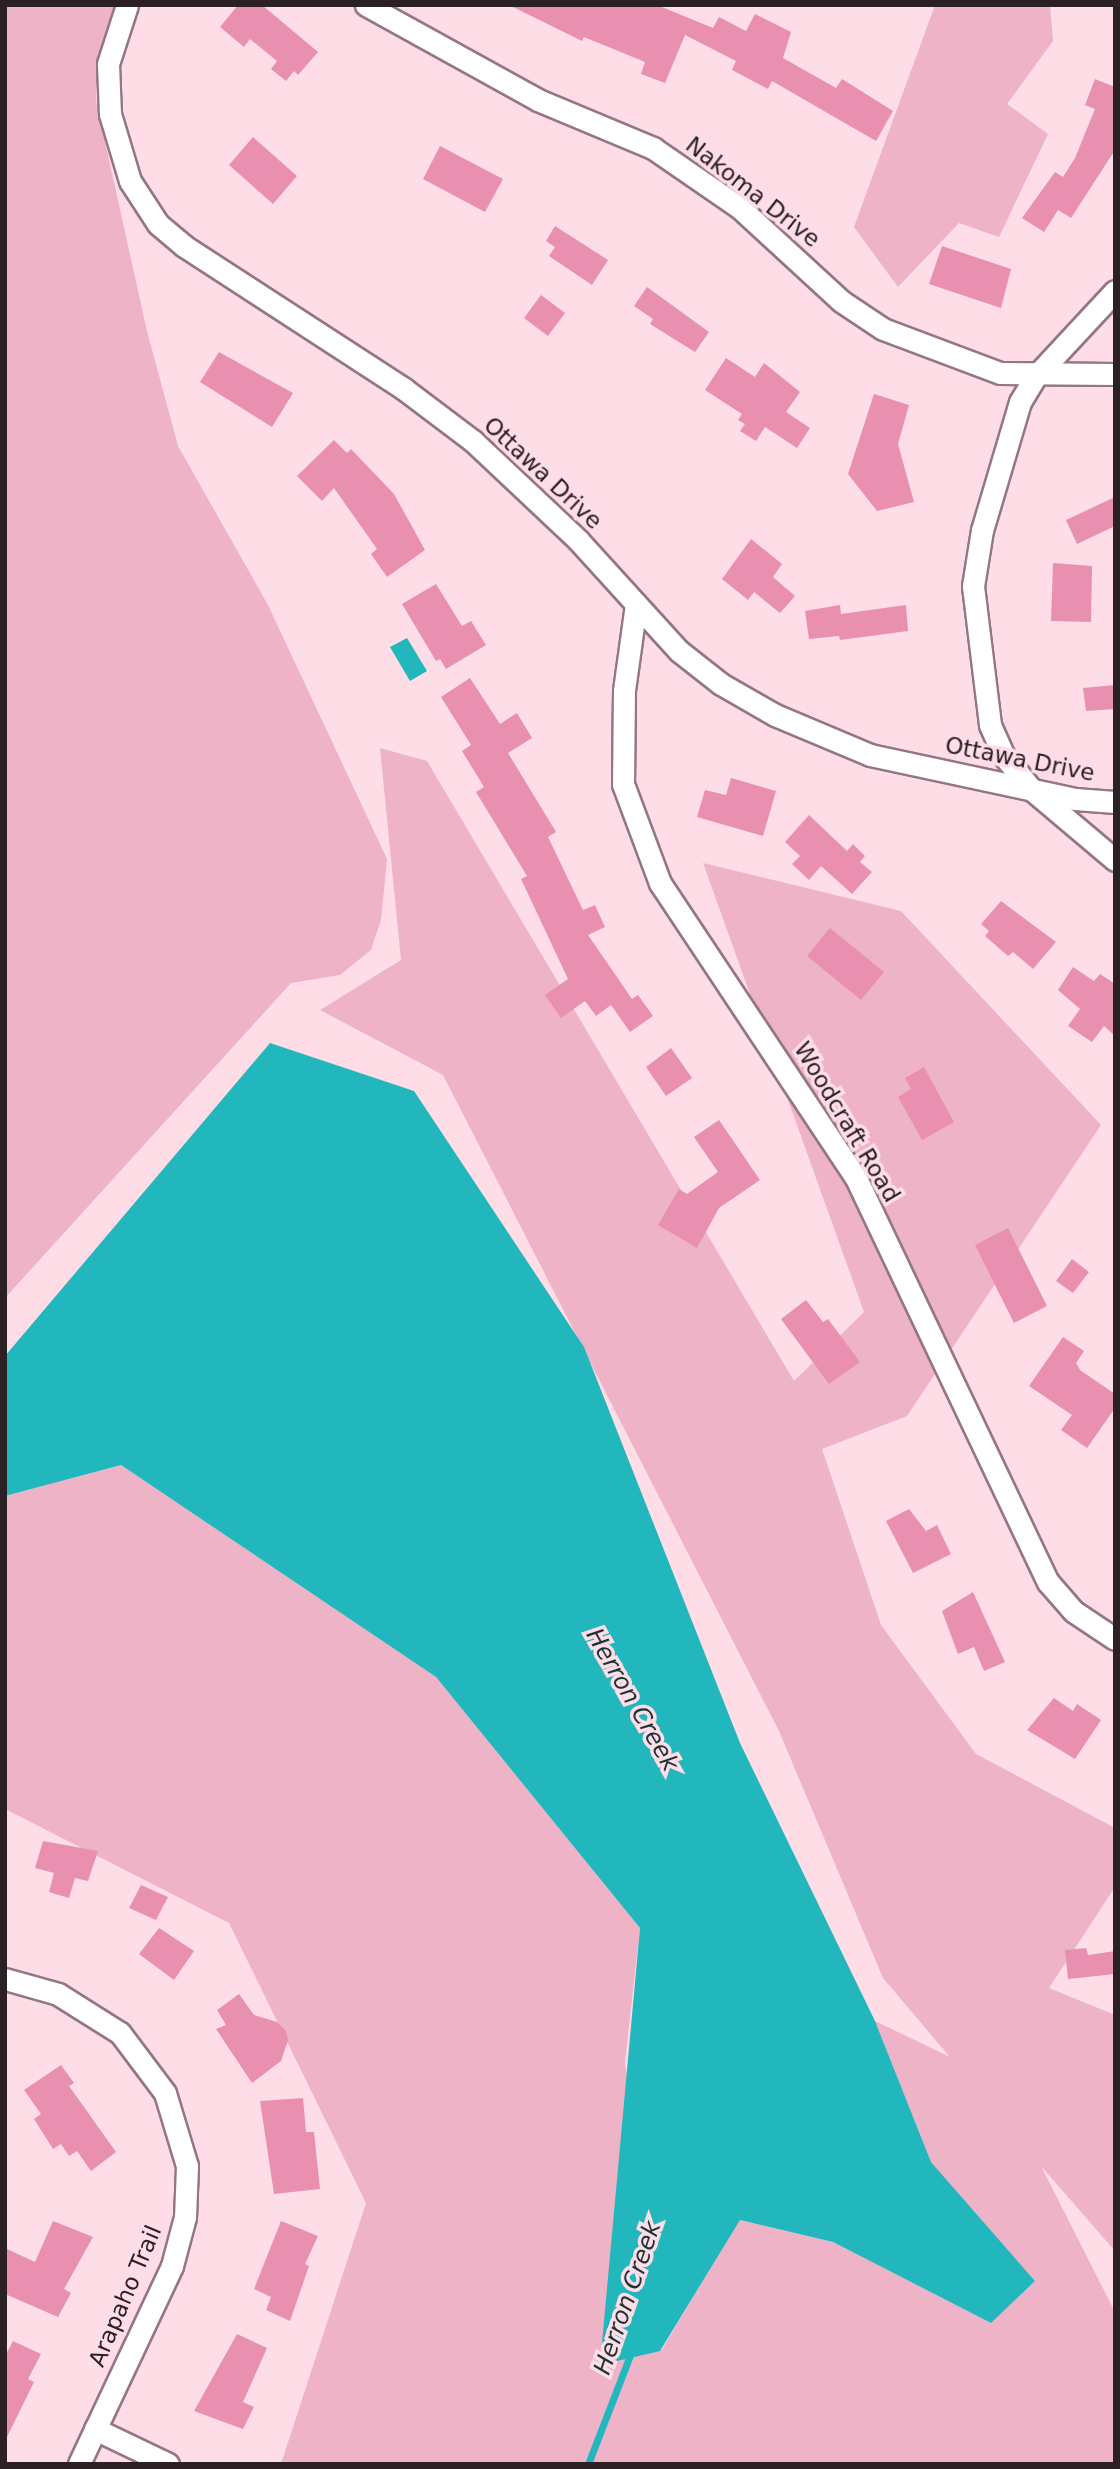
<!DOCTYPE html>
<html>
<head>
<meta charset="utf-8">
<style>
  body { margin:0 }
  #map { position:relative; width:1120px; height:2469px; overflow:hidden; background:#fedde7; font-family:"DejaVu Sans",sans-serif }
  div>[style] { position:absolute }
  .green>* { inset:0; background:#eeb3c7 }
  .water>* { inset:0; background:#22b6bd }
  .stream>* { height:7px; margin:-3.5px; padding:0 3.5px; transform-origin:3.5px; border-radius:3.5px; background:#22b6bd }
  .building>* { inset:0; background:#e990b0 }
  .roads { filter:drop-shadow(2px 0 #947781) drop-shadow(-2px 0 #947781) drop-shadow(0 2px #947781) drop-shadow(0 -2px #947781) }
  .street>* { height:21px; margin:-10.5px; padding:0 10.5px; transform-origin:10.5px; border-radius:10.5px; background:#fff }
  span { translate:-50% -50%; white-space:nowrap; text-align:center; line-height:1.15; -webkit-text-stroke:7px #fedde7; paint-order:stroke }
  .street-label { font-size:23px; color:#2b2023 }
  .water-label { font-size:24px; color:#1c3334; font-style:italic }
  .frame { position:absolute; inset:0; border:7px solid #2b2023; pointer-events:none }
</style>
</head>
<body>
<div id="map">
  <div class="green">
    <i style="clip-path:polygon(5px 5px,116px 5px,99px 58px,96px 101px,147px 331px,178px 446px,268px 605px,387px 859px,381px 920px,371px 950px,340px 975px,291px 983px,5px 1298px)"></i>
    <i style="clip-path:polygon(935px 5px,1050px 5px,1053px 41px,1007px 104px,1048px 134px,999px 237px,959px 223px,898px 287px,854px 227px)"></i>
    <i style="clip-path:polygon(380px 748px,427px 761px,794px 1381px,864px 1312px,703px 863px,901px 911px,1101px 1125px,907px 1416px,822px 1449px,881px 1625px,976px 1754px,1115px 1828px,1115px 1887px,1049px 1988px,1115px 2015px,1115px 2251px,1041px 2166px,1115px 2312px,1115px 2464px,281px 2464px,366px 2203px,229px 1923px,5px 1809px,5px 1496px,121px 1465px,436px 1677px,640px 1928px,625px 2062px,661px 2351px,739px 2220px,833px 2242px,991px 2323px,1035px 2281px,931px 2162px,875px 2021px,950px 2057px,883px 1978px,779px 1731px,443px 1075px,320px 1010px,401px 960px)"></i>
  </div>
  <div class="water">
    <i style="clip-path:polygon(407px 638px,427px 671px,410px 681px,390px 647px)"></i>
    <i style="clip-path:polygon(270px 1043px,414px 1091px,584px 1347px,740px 1743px,875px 2021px,931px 2162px,1035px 2281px,991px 2323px,833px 2242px,740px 2220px,660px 2351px,600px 2365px,640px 1928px,436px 1677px,121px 1465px,5px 1496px,5px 1356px)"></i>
  </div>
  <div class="stream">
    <i style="left:588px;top:2464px;width:122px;rotate:-68.9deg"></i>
  </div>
  <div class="building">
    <i style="clip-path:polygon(238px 5px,262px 5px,318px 52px,298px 75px,294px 71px,286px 81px,271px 69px,277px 61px,250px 39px,244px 47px,220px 27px)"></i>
    <i style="clip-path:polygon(509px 5px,657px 5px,713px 28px,719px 17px,746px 31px,755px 14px,791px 32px,783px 58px,836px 88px,842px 79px,893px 111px,876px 141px,772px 81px,768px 89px,732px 70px,736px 61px,685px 35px,665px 83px,641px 74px,645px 62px,584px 37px,582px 41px)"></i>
    <i style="clip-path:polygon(1095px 79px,1115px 87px,1115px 150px,1071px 218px,1058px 210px,1044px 232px,1022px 218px,1055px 172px,1063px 177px,1075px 158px,1095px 109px,1085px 105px)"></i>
    <i style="clip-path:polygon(253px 137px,297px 176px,273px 204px,229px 165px)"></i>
    <i style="clip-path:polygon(440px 146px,503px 179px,485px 212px,423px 179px)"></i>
    <i style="clip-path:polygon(555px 226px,608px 260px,592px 285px,549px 256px,555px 247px,546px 241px)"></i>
    <i style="clip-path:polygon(942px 246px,1011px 269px,1001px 308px,929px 284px)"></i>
    <i style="clip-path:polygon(647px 287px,709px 332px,695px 352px,650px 324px,653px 319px,634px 306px)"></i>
    <i style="clip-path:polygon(541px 295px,565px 313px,548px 336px,524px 318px)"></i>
    <i style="clip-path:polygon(219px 352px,293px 393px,272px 427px,200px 382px)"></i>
    <i style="clip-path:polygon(726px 358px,755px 377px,764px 363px,800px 392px,786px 412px,810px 428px,797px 448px,765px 427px,756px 441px,740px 431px,745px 424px,738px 420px,742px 414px,705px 390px)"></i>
    <i style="clip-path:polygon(874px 394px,909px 405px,898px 444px,914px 502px,877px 511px,848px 474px)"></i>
    <i style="clip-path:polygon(334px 440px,347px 453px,351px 449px,394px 494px,425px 550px,387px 577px,371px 554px,377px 549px,334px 488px,322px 501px,297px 476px)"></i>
    <i style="clip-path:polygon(1115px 497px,1115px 526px,1077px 544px,1066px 520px)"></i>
    <i style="clip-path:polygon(751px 539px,782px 564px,773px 577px,795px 596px,780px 613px,754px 592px,748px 600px,722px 579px)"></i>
    <i style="clip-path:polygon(1053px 563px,1092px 566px,1091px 622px,1051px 621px)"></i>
    <i style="clip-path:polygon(436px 584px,462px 626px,471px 621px,486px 645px,446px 669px,440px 659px,436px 661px,402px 604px)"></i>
    <i style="clip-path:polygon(840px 605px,841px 614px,906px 605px,908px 631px,840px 640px,839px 636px,809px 639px,805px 611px)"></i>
    <i style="clip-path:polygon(470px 678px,500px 724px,517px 713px,532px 738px,508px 753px,556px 832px,548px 837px,583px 910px,595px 905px,605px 927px,588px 935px,632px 999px,638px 995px,653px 1016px,630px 1032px,611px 1005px,596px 1016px,585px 1001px,561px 1018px,545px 995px,568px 979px,521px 879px,527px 876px,476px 792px,484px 787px,462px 751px,471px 745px,441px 697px)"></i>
    <i style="clip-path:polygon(1115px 685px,1115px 709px,1086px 711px,1083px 688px)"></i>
    <i style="clip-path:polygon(731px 778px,776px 791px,763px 836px,697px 817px,705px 790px,726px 795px)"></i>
    <i style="clip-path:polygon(809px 815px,847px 851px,853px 844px,865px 856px,860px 862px,872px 872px,852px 894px,821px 866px,809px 880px,792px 864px,800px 856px,785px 842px)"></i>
    <i style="clip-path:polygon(1001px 901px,1056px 942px,1033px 969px,1013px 952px,1008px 956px,985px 936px,989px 931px,981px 924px)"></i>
    <i style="clip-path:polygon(830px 928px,884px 972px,861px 1000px,807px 956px)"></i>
    <i style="clip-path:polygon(1073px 967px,1094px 981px,1100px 974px,1115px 984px,1115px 1036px,1104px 1026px,1092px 1042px,1068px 1026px,1080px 1009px,1058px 990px)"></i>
    <i style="clip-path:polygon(671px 1048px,692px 1078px,666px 1096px,646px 1067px)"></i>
    <i style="clip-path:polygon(924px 1067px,954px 1122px,922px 1140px,898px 1097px,911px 1089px,905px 1078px)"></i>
    <i style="clip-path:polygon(719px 1120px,760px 1180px,719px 1208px,697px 1248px,658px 1225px,679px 1189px,687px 1194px,718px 1172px,694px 1137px)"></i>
    <i style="clip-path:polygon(1008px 1228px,1047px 1306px,1014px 1323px,975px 1245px)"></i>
    <i style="clip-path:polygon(1072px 1259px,1089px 1272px,1073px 1293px,1056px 1281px)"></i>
    <i style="clip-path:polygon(806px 1300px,823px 1322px,828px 1319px,860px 1362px,829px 1384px,781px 1319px)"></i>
    <i style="clip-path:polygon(1063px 1337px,1084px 1351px,1076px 1363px,1080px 1370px,1115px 1394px,1115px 1408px,1087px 1448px,1061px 1430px,1072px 1415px,1029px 1386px)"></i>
    <i style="clip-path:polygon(909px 1509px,926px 1531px,937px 1525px,951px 1554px,913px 1573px,886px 1521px)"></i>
    <i style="clip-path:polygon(973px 1592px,1005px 1662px,984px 1671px,974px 1647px,958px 1654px,942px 1611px)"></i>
    <i style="clip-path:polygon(1054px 1698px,1073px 1711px,1077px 1704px,1101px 1720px,1075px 1759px,1027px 1730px)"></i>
    <i style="clip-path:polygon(43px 1841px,98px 1851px,88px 1881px,75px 1878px,69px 1898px,49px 1892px,54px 1873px,35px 1868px)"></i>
    <i style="clip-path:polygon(141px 1885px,168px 1897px,156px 1920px,129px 1908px)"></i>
    <i style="clip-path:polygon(159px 1928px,194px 1951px,174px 1980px,139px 1954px)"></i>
    <i style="clip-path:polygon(1086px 1948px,1088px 1955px,1115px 1951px,1115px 1974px,1068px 1979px,1065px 1950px)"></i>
    <i style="clip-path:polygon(239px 1994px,254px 2015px,277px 2022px,286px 2031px,288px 2040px,281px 2061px,252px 2083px,216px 2029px,226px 2025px,217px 2010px)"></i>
    <i style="clip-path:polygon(61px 2065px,74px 2083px,69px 2086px,116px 2152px,91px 2171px,77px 2151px,69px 2156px,61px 2144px,53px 2149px,34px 2119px,41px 2114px,24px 2090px)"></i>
    <i style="clip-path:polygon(303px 2098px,306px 2132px,314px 2132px,320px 2189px,274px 2194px,260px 2101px)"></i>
    <i style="clip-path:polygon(53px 2221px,93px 2237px,64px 2289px,71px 2293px,58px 2317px,5px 2294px,5px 2248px,35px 2262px)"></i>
    <i style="clip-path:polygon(281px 2221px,318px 2236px,305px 2264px,309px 2266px,290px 2321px,266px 2310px,271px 2297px,254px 2289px)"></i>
    <i style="clip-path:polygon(237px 2334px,267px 2348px,243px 2402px,254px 2407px,243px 2429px,194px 2411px)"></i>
    <i style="clip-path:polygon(13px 2341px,41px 2354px,28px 2379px,34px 2382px,5px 2441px,5px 2356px)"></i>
  </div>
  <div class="roads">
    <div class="street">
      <i style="left:127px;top:5px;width:62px;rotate:107.9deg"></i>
      <i style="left:108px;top:64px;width:50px;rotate:87.7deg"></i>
      <i style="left:110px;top:114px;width:70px;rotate:73.4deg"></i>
      <i style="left:130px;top:181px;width:51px;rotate:56.9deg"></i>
      <i style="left:158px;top:224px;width:34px;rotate:40deg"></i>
      <i style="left:184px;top:246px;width:262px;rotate:33deg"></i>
      <i style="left:404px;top:389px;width:86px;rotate:37deg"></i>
      <i style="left:473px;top:441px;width:144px;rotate:43.3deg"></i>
      <i style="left:578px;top:540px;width:150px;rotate:47.7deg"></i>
      <i style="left:679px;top:651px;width:53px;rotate:38.2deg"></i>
      <i style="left:721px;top:684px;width:62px;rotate:29.9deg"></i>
      <i style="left:775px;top:715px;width:103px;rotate:22.8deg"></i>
      <i style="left:870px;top:755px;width:210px;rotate:12.1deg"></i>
      <i style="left:1075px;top:799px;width:40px;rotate:4.3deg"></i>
      <i style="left:366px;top:5px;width:196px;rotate:28.9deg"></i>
      <i style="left:538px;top:100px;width:125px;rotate:22.7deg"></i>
      <i style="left:653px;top:148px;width:106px;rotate:34.6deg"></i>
      <i style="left:740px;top:208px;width:137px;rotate:42.6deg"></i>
      <i style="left:841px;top:301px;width:50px;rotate:33.7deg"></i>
      <i style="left:883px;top:329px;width:125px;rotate:20.6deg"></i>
      <i style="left:1000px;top:373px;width:115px;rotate:0.5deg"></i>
      <i style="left:1115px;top:291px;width:117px;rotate:132.9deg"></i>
      <i style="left:1035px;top:377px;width:29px;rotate:121deg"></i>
      <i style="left:1020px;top:402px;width:134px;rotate:106.5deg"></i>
      <i style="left:982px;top:530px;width:57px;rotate:99.1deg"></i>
      <i style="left:973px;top:586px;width:140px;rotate:83deg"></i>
      <i style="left:990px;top:725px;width:34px;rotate:66deg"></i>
      <i style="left:1004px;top:756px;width:43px;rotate:50.7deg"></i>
      <i style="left:1031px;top:789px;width:110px;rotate:40.2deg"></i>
      <i style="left:636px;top:604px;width:87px;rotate:97.9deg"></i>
      <i style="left:624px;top:690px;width:94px;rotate:90.6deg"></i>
      <i style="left:623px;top:784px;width:106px;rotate:69.5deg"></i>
      <i style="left:660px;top:883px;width:354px;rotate:56.4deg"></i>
      <i style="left:856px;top:1178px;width:447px;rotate:64.6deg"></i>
      <i style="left:1048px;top:1582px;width:38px;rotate:49deg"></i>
      <i style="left:1073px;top:1611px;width:50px;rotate:33.7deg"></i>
      <i style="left:5px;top:1979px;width:55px;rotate:15.8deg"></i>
      <i style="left:58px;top:1994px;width:73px;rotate:32.2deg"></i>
      <i style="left:120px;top:2033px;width:75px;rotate:53.1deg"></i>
      <i style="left:165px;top:2093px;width:76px;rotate:73.2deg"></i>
      <i style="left:187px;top:2166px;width:51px;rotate:92.2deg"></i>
      <i style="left:185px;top:2217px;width:51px;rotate:104.9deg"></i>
      <i style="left:172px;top:2266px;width:219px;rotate:115.2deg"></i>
      <i style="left:95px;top:2429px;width:81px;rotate:25.6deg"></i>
    </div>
  </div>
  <div class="street-label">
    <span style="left:753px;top:192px;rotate:38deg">Nakoma Drive</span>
    <span style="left:543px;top:473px;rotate:43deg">Ottawa Drive</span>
    <span style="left:1020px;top:759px;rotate:11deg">Ottawa Drive</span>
    <span style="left:847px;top:1122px;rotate:59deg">Woodcraft Road</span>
    <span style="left:125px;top:2296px;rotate:-67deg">Arapaho Trail</span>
  </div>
  <div class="water-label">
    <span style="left:632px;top:1700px;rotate:60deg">Herron Creek</span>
    <span style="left:628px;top:2298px;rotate:-71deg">Herron Creek</span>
  </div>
  <div class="frame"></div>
</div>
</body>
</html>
